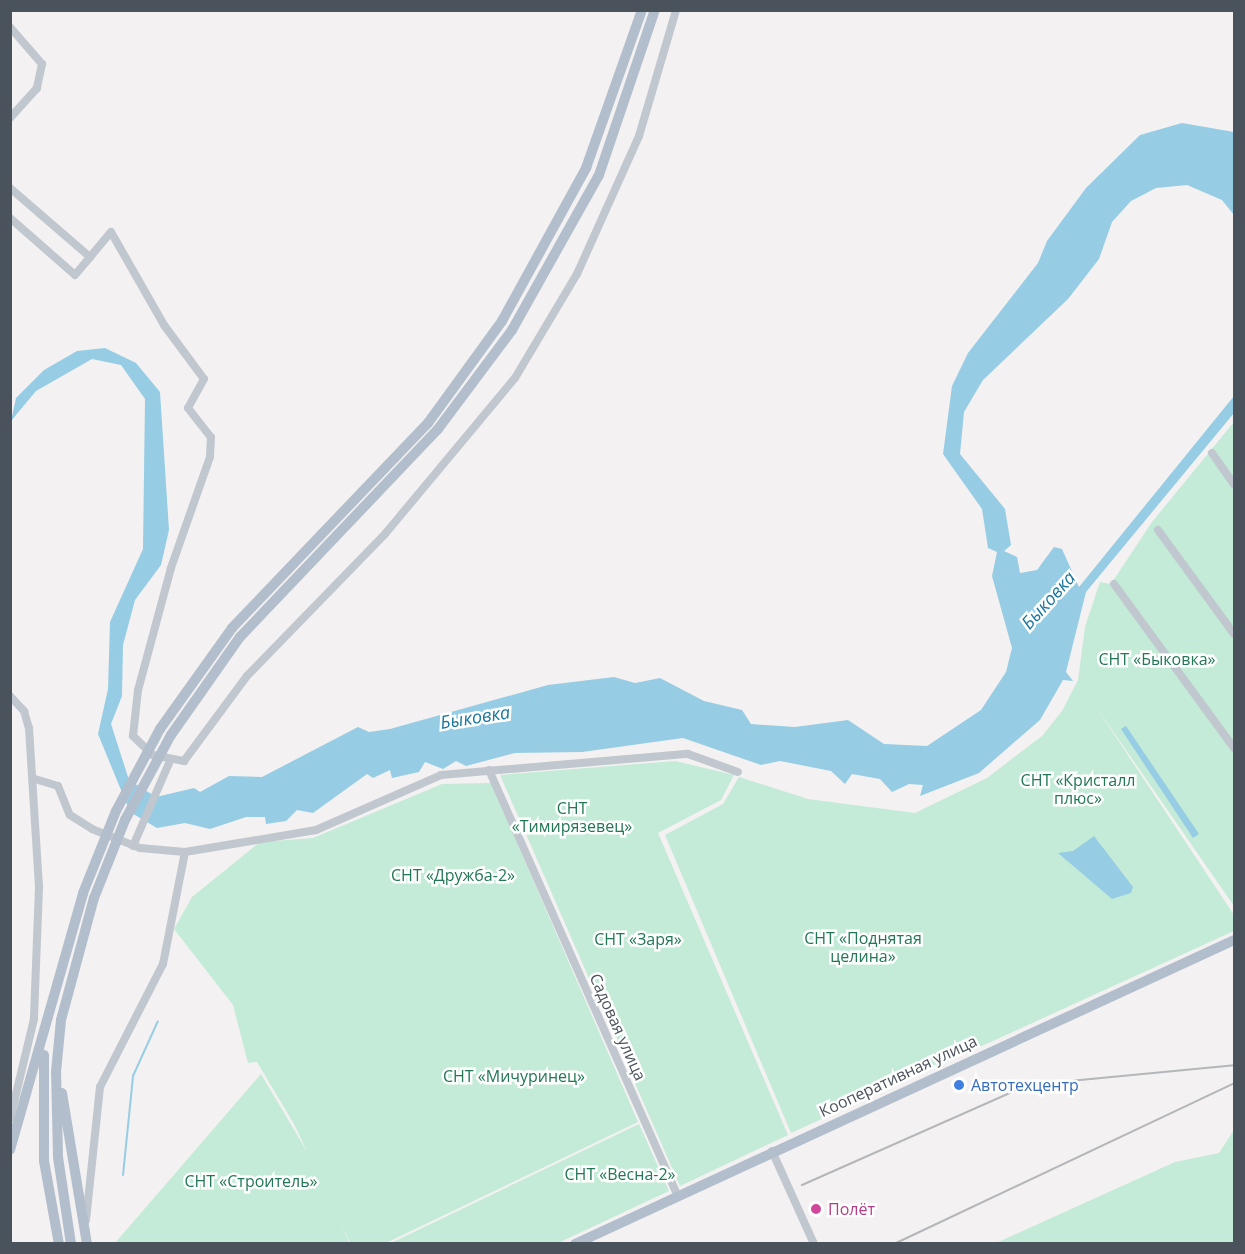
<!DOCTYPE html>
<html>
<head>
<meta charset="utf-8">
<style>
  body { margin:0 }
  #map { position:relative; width:1245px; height:1254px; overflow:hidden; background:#f3f1f1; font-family:"Open Sans",sans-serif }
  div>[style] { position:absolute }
  .green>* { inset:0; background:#c4ebd7 }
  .water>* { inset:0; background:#96cde4 }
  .stream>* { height:2px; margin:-1px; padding:0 1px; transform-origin:1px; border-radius:1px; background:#96cde4 }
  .minor>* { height:8px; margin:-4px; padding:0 4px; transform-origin:4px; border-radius:4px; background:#c0c7ce }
  .major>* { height:10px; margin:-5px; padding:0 5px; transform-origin:5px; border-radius:5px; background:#b3becc }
  .rail>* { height:2px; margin:-1px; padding:0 1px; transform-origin:1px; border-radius:1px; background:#b4b6ba }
  .major-bridge>* { height:10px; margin:-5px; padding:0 5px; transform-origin:5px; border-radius:5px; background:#b3becc }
  .dots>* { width:16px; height:16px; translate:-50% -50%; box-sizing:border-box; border:3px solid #fff; border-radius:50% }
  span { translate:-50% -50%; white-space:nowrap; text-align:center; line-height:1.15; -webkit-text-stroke:5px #fff; paint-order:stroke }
  .park-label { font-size:16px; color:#217854 }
  .street-label { font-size:16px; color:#4a525c }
  .shop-label { font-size:16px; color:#366cbe }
  .left { translate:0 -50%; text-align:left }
  .hotel-label { font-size:16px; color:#b23c85 }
  .water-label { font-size:18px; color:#1b779f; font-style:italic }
  .frame { position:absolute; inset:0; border:12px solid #4a525c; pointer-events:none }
</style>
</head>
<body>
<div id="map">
  <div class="green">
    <i style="clip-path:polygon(1234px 422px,1234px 906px,1094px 704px,1234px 915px,1234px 931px,791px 1133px,665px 835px,723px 804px,739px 777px,808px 799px,915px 813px,987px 778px,1042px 736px,1062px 711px,1078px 680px,1085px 627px,1100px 582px,1111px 584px,1152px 522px)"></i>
    <i style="clip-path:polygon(675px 761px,734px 775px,721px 800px,658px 833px,788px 1135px,680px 1186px,500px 775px)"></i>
    <i style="clip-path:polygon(491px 783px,638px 1122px,386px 1243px,350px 1243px,294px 1124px,257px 1062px,248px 1063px,233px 1005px,174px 929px,192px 897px,260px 842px,313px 838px,442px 784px)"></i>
    <i style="clip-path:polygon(261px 1074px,322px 1177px,349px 1243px,115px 1243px)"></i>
    <i style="clip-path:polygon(639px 1124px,669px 1191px,558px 1243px,391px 1243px)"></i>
    <i style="clip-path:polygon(1234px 1130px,1234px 1243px,996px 1243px,1175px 1162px,1219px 1153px)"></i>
  </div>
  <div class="water">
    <i style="clip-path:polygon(1182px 123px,1234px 132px,1234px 215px,1222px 200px,1187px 185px,1156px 188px,1131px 201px,1112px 222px,1099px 259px,1068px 299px,983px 380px,964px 412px,960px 454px,1005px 509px,1011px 545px,1004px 551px,1017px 557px,1020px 573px,1037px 570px,1054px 547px,1062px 549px,1079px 587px,1234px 396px,1234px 413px,1086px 592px,1066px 672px,1073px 681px,1063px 680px,1040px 720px,979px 773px,920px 796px,923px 785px,909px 784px,892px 792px,880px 779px,852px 774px,845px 784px,831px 771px,780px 761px,761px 765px,683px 738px,582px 752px,515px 753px,466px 766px,456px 761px,443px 769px,425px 762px,419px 772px,392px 778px,390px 770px,373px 778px,367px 774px,313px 813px,297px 810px,286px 821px,266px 824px,265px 817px,246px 817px,210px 829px,185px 823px,157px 828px,130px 812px,98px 734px,108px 689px,110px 622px,143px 549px,145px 399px,121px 365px,92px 359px,36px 391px,11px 421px,16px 398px,44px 370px,77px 351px,105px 348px,136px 363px,160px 392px,169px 530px,161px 565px,135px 600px,123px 645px,122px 696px,111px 724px,129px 780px,156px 797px,194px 788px,200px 792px,229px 776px,262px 777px,358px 727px,369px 732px,390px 729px,548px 685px,614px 677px,635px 683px,660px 678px,704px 701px,742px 710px,751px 724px,795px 727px,848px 720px,884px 744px,927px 746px,981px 710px,1006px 672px,1012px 648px,992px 576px,997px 552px,988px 548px,982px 509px,943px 454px,952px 386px,968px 353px,1038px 263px,1047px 241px,1086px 188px,1140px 135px)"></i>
    <i style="clip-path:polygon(1126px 726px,1199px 834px,1193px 838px,1121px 729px)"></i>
    <i style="clip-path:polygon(1094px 836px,1133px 887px,1131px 893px,1112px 899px,1058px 853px,1073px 851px)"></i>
  </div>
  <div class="stream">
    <i style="left:123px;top:1175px;width:100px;rotate:-84.2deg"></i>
    <i style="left:133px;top:1076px;width:60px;rotate:-65.6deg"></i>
  </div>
  <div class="minor">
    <i style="left:10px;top:27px;width:49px;rotate:49.1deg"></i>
    <i style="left:42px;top:64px;width:25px;rotate:102deg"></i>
    <i style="left:37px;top:88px;width:40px;rotate:132deg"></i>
    <i style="left:10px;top:188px;width:106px;rotate:40.8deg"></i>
    <i style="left:10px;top:218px;width:86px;rotate:41.2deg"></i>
    <i style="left:75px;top:275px;width:56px;rotate:-50.1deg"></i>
    <i style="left:111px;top:232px;width:107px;rotate:60.3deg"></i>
    <i style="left:164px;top:325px;width:67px;rotate:53.5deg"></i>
    <i style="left:204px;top:379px;width:33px;rotate:119deg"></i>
    <i style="left:188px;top:408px;width:37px;rotate:52deg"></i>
    <i style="left:211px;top:437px;width:20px;rotate:93deg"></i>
    <i style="left:210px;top:457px;width:118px;rotate:109.4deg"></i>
    <i style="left:171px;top:568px;width:126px;rotate:105.1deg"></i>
    <i style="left:138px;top:690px;width:46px;rotate:96.2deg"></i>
    <i style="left:133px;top:736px;width:28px;rotate:44deg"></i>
    <i style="left:153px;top:755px;width:32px;rotate:11deg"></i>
    <i style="left:184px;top:761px;width:106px;rotate:-53.5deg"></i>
    <i style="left:247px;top:676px;width:198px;rotate:-45.8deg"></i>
    <i style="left:385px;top:534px;width:203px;rotate:-50.2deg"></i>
    <i style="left:515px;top:378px;width:121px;rotate:-59.2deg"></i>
    <i style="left:577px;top:274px;width:151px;rotate:-65.8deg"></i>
    <i style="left:639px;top:136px;width:131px;rotate:-73.6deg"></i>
    <i style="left:1212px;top:453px;width:38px;rotate:55deg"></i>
    <i style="left:1158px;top:530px;width:129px;rotate:53.8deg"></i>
    <i style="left:1114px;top:584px;width:203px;rotate:53.8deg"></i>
    <i style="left:10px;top:696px;width:21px;rotate:47deg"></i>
    <i style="left:24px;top:711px;width:18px;rotate:74deg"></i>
    <i style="left:29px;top:728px;width:159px;rotate:86.4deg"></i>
    <i style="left:39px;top:887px;width:132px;rotate:92.2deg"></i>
    <i style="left:34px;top:1019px;width:103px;rotate:103.5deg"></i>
    <i style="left:489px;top:770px;width:466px;rotate:66.1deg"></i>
    <i style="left:35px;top:779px;width:24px;rotate:17deg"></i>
    <i style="left:58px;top:786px;width:31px;rotate:68deg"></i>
    <i style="left:70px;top:815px;width:26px;rotate:32deg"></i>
    <i style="left:92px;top:829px;width:52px;rotate:21.6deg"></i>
    <i style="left:140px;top:848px;width:45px;rotate:5.1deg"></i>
    <i style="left:185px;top:852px;width:133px;rotate:-9.5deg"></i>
    <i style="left:316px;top:830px;width:137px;rotate:-23.7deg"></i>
    <i style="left:441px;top:775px;width:248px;rotate:-4.9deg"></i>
    <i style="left:688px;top:754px;width:53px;rotate:19.8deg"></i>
    <i style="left:133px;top:846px;width:93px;rotate:-66.5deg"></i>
    <i style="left:772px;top:1151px;width:102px;rotate:65.7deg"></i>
    <i style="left:86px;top:1220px;width:134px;rotate:-84deg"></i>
    <i style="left:100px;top:1087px;width:138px;rotate:-62.9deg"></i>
    <i style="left:163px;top:964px;width:114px;rotate:-78.9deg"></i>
  </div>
  <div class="major">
    <i style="left:160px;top:729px;width:124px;rotate:-54.5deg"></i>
    <i style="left:232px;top:628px;width:284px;rotate:-46.3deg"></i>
    <i style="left:428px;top:423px;width:126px;rotate:-54deg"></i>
    <i style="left:502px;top:321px;width:175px;rotate:-61.2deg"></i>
    <i style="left:586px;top:168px;width:168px;rotate:-70.5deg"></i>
    <i style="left:171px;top:735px;width:120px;rotate:-54.9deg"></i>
    <i style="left:240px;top:637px;width:287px;rotate:-46.4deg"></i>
    <i style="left:438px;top:429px;width:124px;rotate:-53.2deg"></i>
    <i style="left:512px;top:330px;width:178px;rotate:-60.7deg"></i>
    <i style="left:599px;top:175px;width:174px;rotate:-71.3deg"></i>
    <i style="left:44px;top:1055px;width:106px;rotate:90deg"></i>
    <i style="left:44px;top:1161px;width:84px;rotate:79.8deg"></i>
    <i style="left:62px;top:1093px;width:153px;rotate:80.6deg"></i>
    <i style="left:10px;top:1150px;width:267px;rotate:-74.1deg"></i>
    <i style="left:71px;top:1244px;width:88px;rotate:-98.5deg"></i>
    <i style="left:58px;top:1157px;width:85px;rotate:-91.3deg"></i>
    <i style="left:56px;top:1072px;width:52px;rotate:-84.5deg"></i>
    <i style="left:61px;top:1020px;width:126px;rotate:-74.9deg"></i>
    <i style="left:575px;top:1244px;width:726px;rotate:-24.76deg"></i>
  </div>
  <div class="rail">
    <i style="left:802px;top:1185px;width:247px;rotate:-23.9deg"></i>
    <i style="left:1028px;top:1085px;width:207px;rotate:-5.5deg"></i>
    <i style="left:894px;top:1244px;width:376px;rotate:-25.3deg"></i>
  </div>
  <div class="major-bridge">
    <i style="left:83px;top:893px;width:88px;rotate:-68.1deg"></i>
    <i style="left:116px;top:811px;width:93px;rotate:-61.8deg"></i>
    <i style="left:94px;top:898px;width:84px;rotate:-68.3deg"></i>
    <i style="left:125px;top:820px;width:97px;rotate:-61.6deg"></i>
  </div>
  <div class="dots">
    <i style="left:959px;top:1085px;background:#3f7fe0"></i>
    <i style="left:816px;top:1209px;background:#d1479c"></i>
  </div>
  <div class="park-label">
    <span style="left:1157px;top:659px">СНТ «Быковка»</span>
    <span style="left:1078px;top:789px">СНТ «Кристалл<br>плюс»</span>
    <span style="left:572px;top:817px">СНТ<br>«Тимирязевец»</span>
    <span style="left:453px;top:875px">СНТ «Дружба-2»</span>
    <span style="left:863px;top:947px">СНТ «Поднятая<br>целина»</span>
    <span style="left:638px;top:939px">СНТ «Заря»</span>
    <span style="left:514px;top:1076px">СНТ «Мичуринец»</span>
    <span style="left:620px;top:1174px">СНТ «Весна-2»</span>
    <span style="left:251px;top:1181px">СНТ «Строитель»</span>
  </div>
  <div class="street-label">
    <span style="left:618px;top:1027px;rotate:66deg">Садовая улица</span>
    <span style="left:898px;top:1076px;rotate:-25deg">Кооперативная улица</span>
  </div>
  <div class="shop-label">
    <span class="left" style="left:971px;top:1085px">Автотехцентр</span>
  </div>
  <div class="hotel-label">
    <span class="left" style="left:828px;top:1209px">Полёт</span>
  </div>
  <div class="water-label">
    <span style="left:1048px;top:600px;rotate:-48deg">Быковка</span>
    <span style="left:475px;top:717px;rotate:-9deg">Быковка</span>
  </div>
  <div class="frame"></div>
</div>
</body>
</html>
